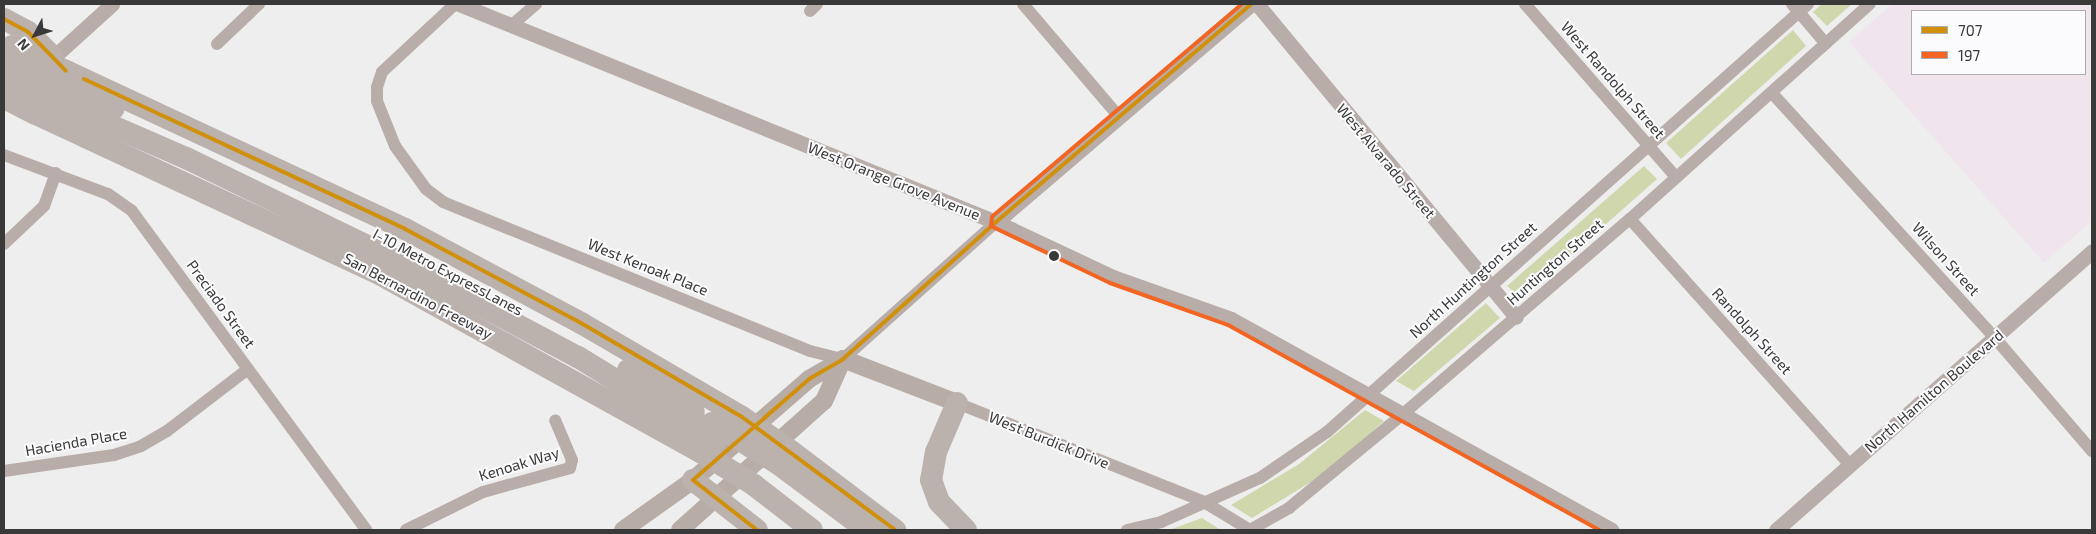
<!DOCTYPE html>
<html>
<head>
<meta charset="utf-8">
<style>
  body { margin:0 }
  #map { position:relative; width:2096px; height:534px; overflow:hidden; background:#eeeeef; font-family:"Exo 2",sans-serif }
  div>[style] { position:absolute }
  .education>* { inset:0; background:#f0e5ed }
  .green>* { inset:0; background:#d0d7ac }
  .minor>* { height:12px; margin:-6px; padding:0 6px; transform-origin:6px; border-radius:6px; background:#b8ada8 }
  .tertiary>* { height:15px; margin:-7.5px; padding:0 7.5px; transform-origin:7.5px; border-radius:7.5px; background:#b8ada8 }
  .secondary>* { height:18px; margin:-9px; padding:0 9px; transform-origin:9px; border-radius:9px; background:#b7ada6 }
  .motorway>* { height:22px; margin:-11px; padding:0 11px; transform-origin:11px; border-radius:11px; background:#bbb2ad }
  .motorway-bridge>* { height:22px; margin:-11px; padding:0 11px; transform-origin:11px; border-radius:11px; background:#bbb2ad }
  .bus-1>* { height:4px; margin:-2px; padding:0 2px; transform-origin:2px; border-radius:2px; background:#d1900b }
  .bus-2>* { height:4px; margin:-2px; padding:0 2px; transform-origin:2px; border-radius:2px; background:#f26522 }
  .dots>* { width:14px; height:14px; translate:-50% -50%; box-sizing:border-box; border:2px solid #fbfbfd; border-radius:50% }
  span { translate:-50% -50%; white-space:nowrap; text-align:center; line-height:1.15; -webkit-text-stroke:4px #fbfbfd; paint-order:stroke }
  .street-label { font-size:15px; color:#393939 }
  .frame { position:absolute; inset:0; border:5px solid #393939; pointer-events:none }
  .legend { position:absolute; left:1911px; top:10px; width:175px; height:65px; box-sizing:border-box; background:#fbfbfd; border:1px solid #adadaf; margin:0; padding:6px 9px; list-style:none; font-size:15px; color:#393939 }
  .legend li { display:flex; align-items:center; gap:10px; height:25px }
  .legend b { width:25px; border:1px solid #adadaf }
  .north { position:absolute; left:10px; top:10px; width:50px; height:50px; -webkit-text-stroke:4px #fbfbfd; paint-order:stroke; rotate:230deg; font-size:14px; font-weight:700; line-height:20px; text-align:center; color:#393939 }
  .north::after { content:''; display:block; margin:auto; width:18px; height:22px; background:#393939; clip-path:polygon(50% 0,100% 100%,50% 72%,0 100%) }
</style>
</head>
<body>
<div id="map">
  <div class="education">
    <i style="clip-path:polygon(evenodd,1892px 4px,2092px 4px,2092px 221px,2044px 263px,1849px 42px,1892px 4px,1912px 11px,2085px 11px,2085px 74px,1912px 74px,1912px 11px)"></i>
  </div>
  <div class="green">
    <i style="clip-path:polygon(1822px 4px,1852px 4px,1827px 26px,1813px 12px)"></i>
    <i style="clip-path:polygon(1793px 30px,1806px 46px,1681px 159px,1666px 143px)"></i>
    <i style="clip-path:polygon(1644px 166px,1657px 179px,1521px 299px,1507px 286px)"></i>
    <i style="clip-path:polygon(1486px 303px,1500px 318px,1414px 391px,1396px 381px)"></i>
    <i style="clip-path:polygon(1365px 410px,1384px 421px,1324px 474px,1252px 518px,1231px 505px,1299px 464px)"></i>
    <i style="clip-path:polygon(1202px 518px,1221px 530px,1169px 530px)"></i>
  </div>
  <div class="minor">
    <i style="left:455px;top:4px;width:100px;rotate:137deg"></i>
    <i style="left:382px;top:72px;width:16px;rotate:108deg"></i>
    <i style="left:377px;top:87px;width:14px;rotate:90deg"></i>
    <i style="left:377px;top:101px;width:48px;rotate:68.2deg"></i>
    <i style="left:395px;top:146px;width:53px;rotate:54.2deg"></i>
    <i style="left:426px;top:189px;width:21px;rotate:37deg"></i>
    <i style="left:443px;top:202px;width:396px;rotate:22.1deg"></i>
    <i style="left:810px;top:351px;width:34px;rotate:14deg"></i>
    <i style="left:843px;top:359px;width:205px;rotate:-41.8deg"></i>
    <i style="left:1023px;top:4px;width:150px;rotate:49.6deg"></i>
    <i style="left:1525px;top:4px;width:230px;rotate:48.9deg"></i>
    <i style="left:1792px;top:4px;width:52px;rotate:49.6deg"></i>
    <i style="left:810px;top:11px;width:10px;rotate:-45deg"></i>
    <i style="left:512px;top:25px;width:32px;rotate:-41deg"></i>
    <i style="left:217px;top:44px;width:58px;rotate:-43.6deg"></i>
    <i style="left:1772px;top:93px;width:331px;rotate:47.7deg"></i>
    <i style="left:1995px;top:338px;width:149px;rotate:49.4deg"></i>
    <i style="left:4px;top:155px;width:111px;rotate:20.6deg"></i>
    <i style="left:108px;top:194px;width:29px;rotate:35deg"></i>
    <i style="left:132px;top:211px;width:396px;rotate:53.7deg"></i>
    <i style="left:1630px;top:219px;width:330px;rotate:48.2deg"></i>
    <i style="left:4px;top:244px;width:55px;rotate:-43.5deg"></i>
    <i style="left:44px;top:206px;width:35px;rotate:-70deg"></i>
    <i style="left:957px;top:403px;width:266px;rotate:21.8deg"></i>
    <i style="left:1204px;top:502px;width:54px;rotate:31.3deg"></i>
    <i style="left:4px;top:471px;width:111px;rotate:-8.3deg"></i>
    <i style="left:114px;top:455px;width:28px;rotate:-18deg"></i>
    <i style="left:141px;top:446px;width:30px;rotate:-30deg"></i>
    <i style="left:167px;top:431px;width:102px;rotate:-37.4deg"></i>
    <i style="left:406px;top:530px;width:86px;rotate:-26.3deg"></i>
    <i style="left:483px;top:492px;width:90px;rotate:-15.4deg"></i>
    <i style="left:570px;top:468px;width:8px;rotate:-76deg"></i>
    <i style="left:572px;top:460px;width:43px;rotate:-113deg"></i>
    <i style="left:1127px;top:530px;width:35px;rotate:-13deg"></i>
    <i style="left:1161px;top:522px;width:108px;rotate:-24deg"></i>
    <i style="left:1260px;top:478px;width:81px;rotate:-34.5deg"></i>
    <i style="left:1327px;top:432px;width:644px;rotate:-41.66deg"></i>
    <i style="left:1250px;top:530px;width:45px;rotate:-29.4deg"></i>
    <i style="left:1289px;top:508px;width:148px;rotate:-39.5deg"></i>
    <i style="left:1403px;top:414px;width:299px;rotate:-40.7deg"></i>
    <i style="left:1630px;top:219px;width:322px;rotate:-41.9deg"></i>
  </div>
  <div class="tertiary">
    <i style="left:459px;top:4px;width:580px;rotate:22.1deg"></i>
    <i style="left:996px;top:222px;width:129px;rotate:25.2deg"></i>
    <i style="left:1113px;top:277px;width:125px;rotate:19.6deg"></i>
    <i style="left:1231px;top:319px;width:435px;rotate:29deg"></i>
    <i style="left:1257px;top:4px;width:406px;rotate:50.4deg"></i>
    <i style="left:47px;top:63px;width:88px;rotate:-42.2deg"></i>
    <i style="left:996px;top:222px;width:335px;rotate:-40.5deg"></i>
    <i style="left:1776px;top:530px;width:422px;rotate:-41.4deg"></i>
  </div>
  <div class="secondary">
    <i style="left:843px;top:359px;width:122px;rotate:21.1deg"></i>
    <i style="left:623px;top:530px;width:86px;rotate:-35.5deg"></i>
    <i style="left:693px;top:480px;width:154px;rotate:-41deg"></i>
    <i style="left:809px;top:379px;width:39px;rotate:-30deg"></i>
    <i style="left:680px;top:530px;width:193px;rotate:-41.9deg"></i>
    <i style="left:824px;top:401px;width:46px;rotate:-65.7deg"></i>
  </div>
  <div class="motorway">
    <i style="left:4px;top:19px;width:27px;rotate:28deg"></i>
    <i style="left:28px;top:32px;width:33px;rotate:45deg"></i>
    <i style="left:66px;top:71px;width:374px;rotate:25deg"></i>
    <i style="left:405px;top:229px;width:200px;rotate:28.1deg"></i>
    <i style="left:581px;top:323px;width:186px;rotate:30.3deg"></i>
    <i style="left:62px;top:87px;width:56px;rotate:22.9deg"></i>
    <i style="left:48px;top:98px;width:150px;rotate:23.5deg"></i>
    <i style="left:186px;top:158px;width:218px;rotate:25.9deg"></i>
    <i style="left:382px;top:253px;width:222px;rotate:28deg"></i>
    <i style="left:578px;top:357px;width:161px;rotate:31.5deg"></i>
    <i style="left:34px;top:113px;width:383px;rotate:25deg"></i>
    <i style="left:381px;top:275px;width:367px;rotate:29deg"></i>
    <i style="left:628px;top:370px;width:78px;rotate:32.5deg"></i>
    <i style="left:957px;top:403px;width:53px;rotate:113.2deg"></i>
    <i style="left:936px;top:452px;width:28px;rotate:100deg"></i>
    <i style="left:931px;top:480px;width:23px;rotate:70deg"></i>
    <i style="left:939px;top:502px;width:39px;rotate:46deg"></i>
    <i style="left:791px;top:451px;width:131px;rotate:37.2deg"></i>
    <i style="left:777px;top:463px;width:112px;rotate:36.7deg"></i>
    <i style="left:693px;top:480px;width:81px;rotate:38deg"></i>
    <i style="left:754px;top:485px;width:73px;rotate:37.8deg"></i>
  </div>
  <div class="motorway-bridge">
    <i style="left:12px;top:46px;width:60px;rotate:24.8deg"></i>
    <i style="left:4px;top:60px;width:64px;rotate:25deg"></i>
    <i style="left:4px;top:79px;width:48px;rotate:23.4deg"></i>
    <i style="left:4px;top:98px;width:34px;rotate:27deg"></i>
    <i style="left:742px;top:417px;width:60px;rotate:34.8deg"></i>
    <i style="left:712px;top:423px;width:76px;rotate:31.6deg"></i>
    <i style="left:702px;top:453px;width:61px;rotate:31.6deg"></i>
  </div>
  <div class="bus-1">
    <i style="left:4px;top:19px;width:27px;rotate:28deg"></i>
    <i style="left:28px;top:32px;width:54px;rotate:45.7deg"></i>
    <i style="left:84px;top:79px;width:354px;rotate:25deg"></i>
    <i style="left:405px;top:229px;width:200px;rotate:28.1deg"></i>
    <i style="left:581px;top:323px;width:186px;rotate:30.3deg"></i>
    <i style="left:742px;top:417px;width:190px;rotate:36.4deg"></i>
    <i style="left:757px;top:530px;width:81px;rotate:-142deg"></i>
    <i style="left:693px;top:480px;width:154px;rotate:-41deg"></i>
    <i style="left:809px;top:379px;width:39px;rotate:-30deg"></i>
    <i style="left:843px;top:359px;width:205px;rotate:-41.8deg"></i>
    <i style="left:996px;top:222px;width:335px;rotate:-40.5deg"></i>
  </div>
  <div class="bus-2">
    <i style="left:1242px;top:4px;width:328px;rotate:139.6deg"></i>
    <i style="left:992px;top:217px;width:9px;rotate:96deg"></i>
    <i style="left:991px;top:226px;width:132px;rotate:25.6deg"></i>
    <i style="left:1110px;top:283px;width:125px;rotate:19.6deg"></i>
    <i style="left:1228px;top:325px;width:424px;rotate:28.9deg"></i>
  </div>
  <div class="dots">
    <i style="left:1054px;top:256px;background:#393939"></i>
  </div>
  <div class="street-label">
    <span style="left:1613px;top:80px;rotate:49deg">West Randolph Street</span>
    <span style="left:1386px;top:161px;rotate:50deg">West Alvarado Street</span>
    <span style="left:894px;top:181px;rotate:22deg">West Orange Grove Avenue</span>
    <span style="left:1946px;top:259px;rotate:48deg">Wilson Street</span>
    <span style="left:1555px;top:262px;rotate:-41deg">Huntington Street</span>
    <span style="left:648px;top:267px;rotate:22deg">West Kenoak Place</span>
    <span style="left:448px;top:272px;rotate:28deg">I-10 Metro ExpressLanes</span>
    <span style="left:1473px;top:280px;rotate:-42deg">North Huntington Street</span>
    <span style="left:418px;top:296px;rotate:28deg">San Bernardino Freeway</span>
    <span style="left:221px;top:304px;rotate:54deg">Preciado Street</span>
    <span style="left:1752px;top:331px;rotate:48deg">Randolph Street</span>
    <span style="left:1934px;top:391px;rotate:-41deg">North Hamilton Boulevard</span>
    <span style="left:1049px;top:440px;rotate:22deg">West Burdick Drive</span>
    <span style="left:76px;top:442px;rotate:-10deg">Hacienda Place</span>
    <span style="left:519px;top:464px;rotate:-17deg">Kenoak Way</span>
  </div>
  <div class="frame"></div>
  <ul class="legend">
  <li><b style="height:6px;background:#d1900b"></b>707</li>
  <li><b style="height:6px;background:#f26522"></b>197</li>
  </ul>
  <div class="north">N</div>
</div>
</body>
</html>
